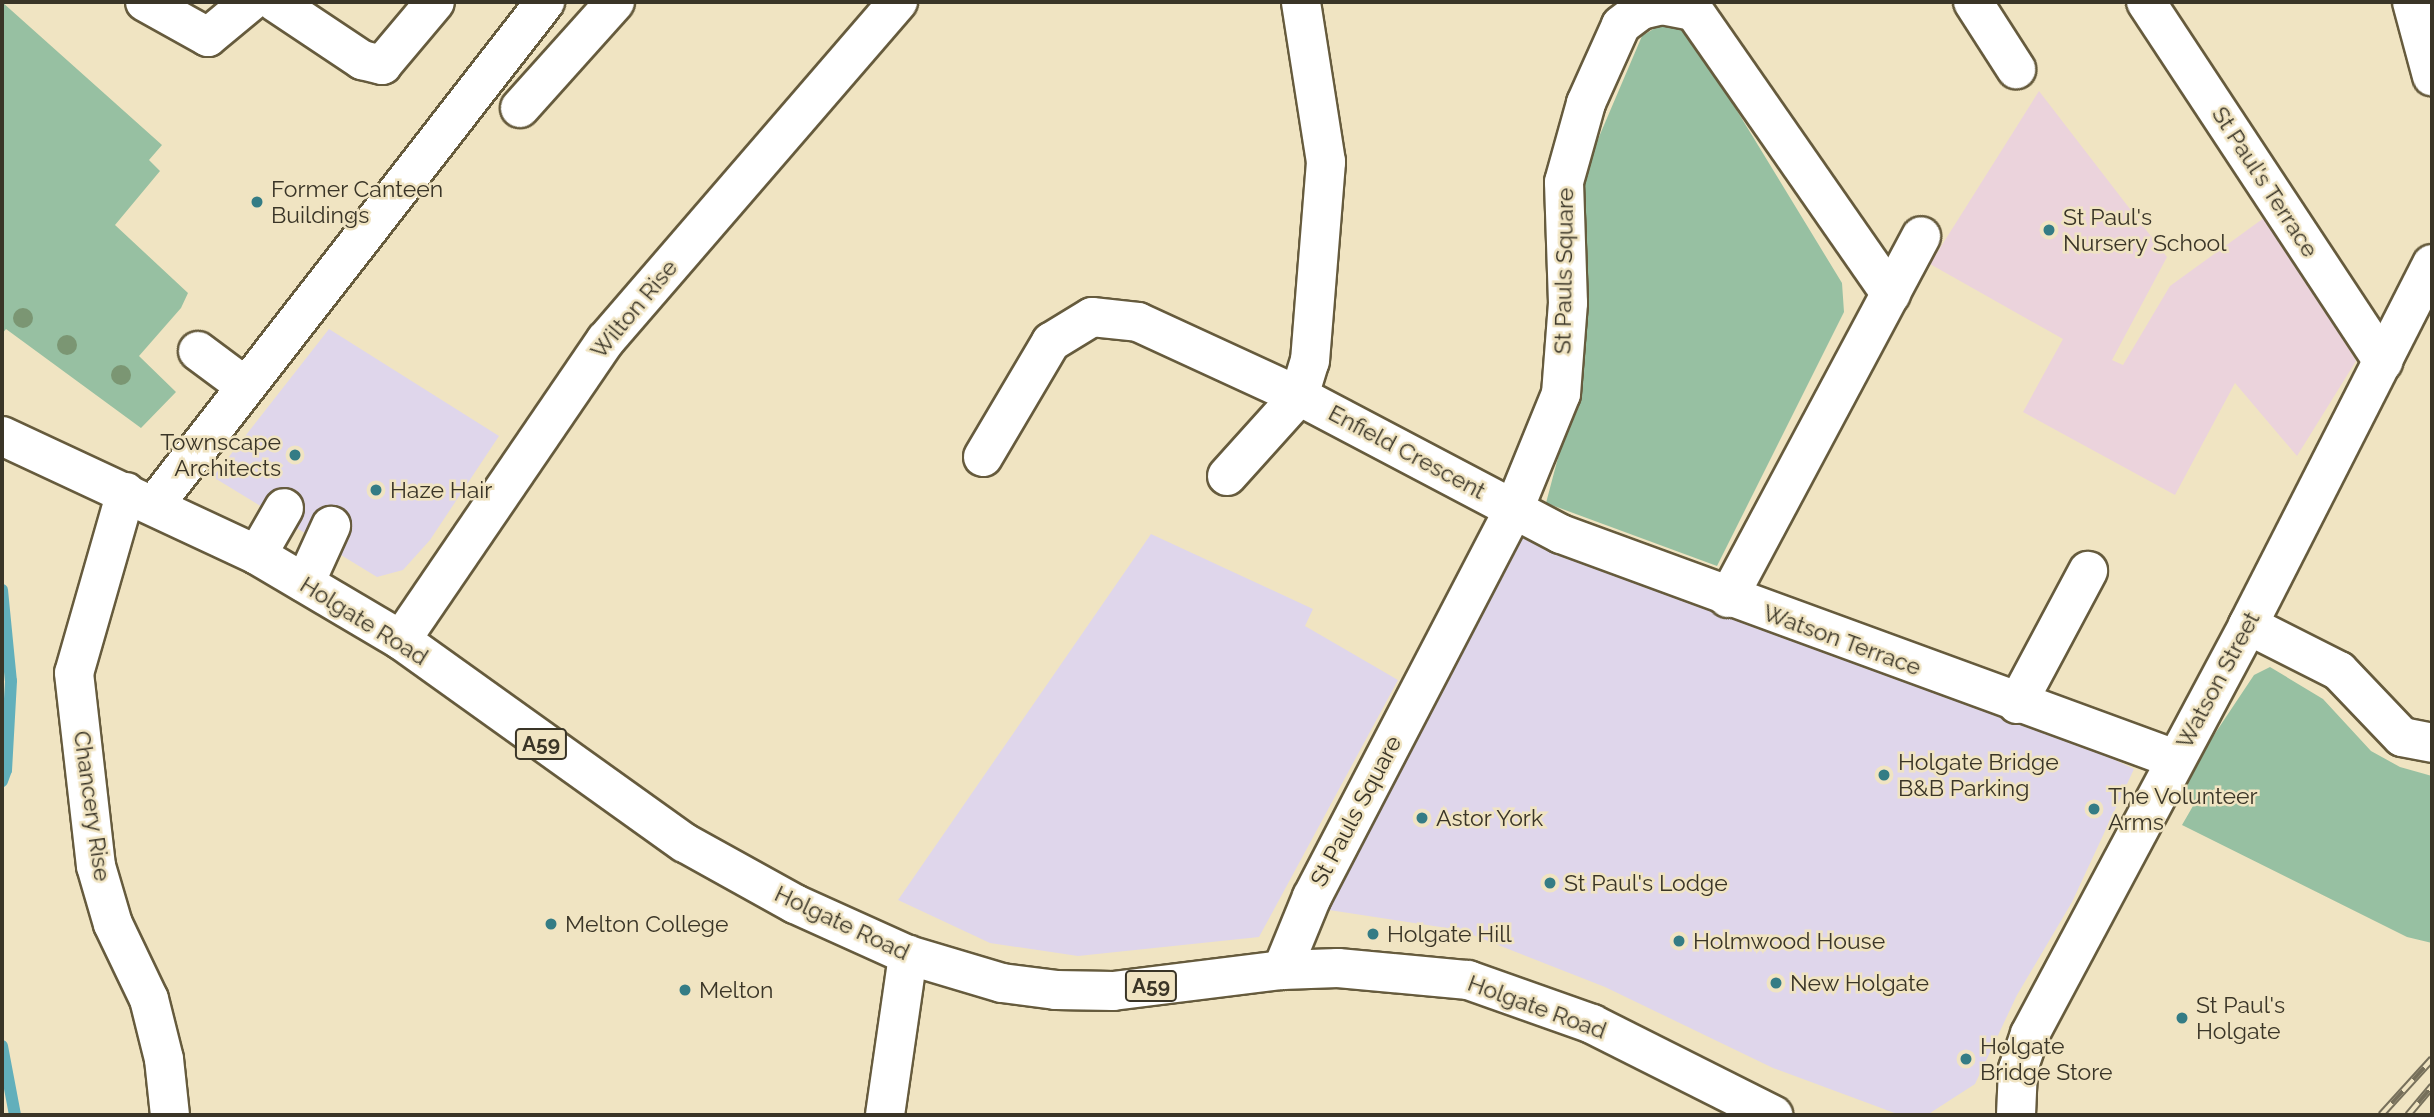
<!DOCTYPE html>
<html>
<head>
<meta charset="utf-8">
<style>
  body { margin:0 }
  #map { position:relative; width:2434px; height:1117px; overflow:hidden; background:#f0e4c2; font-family:Raleway,sans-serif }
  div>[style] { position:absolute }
  .commercial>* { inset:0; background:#dfd6eb }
  .education>* { inset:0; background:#ebd3dc }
  .green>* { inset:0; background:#97c0a2 }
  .stream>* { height:12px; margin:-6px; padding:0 6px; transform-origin:6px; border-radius:6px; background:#62afbb }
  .roads { filter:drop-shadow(2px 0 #665b3d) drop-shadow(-2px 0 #665b3d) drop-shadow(0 2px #665b3d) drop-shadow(0 -2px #665b3d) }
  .minor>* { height:38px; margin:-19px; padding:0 19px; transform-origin:19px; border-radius:19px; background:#fff }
  .major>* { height:38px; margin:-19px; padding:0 19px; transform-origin:19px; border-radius:19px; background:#fff }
  .rail>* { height:8px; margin-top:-4px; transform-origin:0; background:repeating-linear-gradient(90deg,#f0e4c2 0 16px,#77705b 0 32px); box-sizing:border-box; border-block:2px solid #77705b }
  .trees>* { width:20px; height:20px; margin:-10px; border-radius:50%; background:#7b9673 }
  .dots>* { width:19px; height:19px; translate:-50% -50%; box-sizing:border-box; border:4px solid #f0e4c2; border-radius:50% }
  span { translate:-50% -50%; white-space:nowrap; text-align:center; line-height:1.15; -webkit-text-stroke:5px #f0e4c2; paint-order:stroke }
  .shield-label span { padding:2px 5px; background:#f0e4c2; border:2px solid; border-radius:5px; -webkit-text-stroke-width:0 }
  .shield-label { font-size:21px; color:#3a3527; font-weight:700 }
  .street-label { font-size:23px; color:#3a3527 }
  .poi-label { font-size:23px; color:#3a3527 }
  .left { translate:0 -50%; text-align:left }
  .right { translate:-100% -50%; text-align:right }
  .frame { position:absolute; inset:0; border:4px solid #3a3527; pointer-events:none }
</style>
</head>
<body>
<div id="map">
  <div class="commercial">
    <i style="clip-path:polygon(329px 329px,499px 436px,430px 540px,403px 570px,377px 577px,213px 477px)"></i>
    <i style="clip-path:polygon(1519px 528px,2067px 737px,2134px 769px,2072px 902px,2017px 995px,1975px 1084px,1927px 1115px,1900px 1115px,1773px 1068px,1605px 987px,1460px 930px,1329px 910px)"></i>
    <i style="clip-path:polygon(1151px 534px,1313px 609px,1305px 626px,1398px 680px,1259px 937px,1078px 956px,990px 943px,898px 900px)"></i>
  </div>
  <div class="education">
    <i style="clip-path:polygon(2039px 91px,2167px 257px,2112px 360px,2123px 365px,2170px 286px,2268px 215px,2356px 361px,2297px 456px,2235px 383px,2175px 495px,2023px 412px,2063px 339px,1930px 264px)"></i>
  </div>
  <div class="green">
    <i style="clip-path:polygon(2px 2px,162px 145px,149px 160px,160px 171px,115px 225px,188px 293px,181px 308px,139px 356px,176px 392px,141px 428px,6px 329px,2px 334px)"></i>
    <i style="clip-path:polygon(1660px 25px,1689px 32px,1842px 283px,1844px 312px,1717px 566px,1546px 503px,1577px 386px,1581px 179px,1642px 36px)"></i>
    <i style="clip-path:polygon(2270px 667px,2323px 699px,2371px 751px,2400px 767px,2432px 776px,2432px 943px,2407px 937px,2182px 825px,2193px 806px,2174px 795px,2254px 675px)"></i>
  </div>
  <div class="stream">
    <i style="left:2px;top:590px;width:91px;rotate:84.4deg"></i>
    <i style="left:11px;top:681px;width:89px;rotate:93.2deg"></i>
    <i style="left:6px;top:770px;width:12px;rotate:110deg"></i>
    <i style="left:2px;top:1046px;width:70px;rotate:79.3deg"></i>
  </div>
  <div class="roads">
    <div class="minor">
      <i style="left:145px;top:2px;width:72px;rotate:29.1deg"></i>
      <i style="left:208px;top:37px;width:55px;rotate:-39.8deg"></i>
      <i style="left:275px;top:2px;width:105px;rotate:33.7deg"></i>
      <i style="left:362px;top:60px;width:21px;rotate:14deg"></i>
      <i style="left:382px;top:65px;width:82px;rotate:-49.9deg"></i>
      <i style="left:1973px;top:2px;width:80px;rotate:57.3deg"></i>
      <i style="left:2146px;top:2px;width:431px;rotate:56.6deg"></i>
      <i style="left:2412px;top:2px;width:77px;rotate:74.9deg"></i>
      <i style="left:520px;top:108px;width:142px;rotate:-48.1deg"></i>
      <i style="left:198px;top:351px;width:59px;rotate:36.7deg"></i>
      <i style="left:983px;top:457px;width:134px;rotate:-59.4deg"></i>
      <i style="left:1051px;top:342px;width:48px;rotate:-31.4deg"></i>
      <i style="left:1092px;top:317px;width:46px;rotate:6.2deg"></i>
      <i style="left:1138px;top:322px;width:177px;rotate:24.7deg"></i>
      <i style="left:1299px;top:396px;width:296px;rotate:27.8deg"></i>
      <i style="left:1561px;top:534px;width:654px;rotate:20.13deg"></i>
      <i style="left:1227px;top:476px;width:108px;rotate:-48deg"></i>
      <i style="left:1299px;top:396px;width:37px;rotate:-73deg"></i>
      <i style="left:1310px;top:361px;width:200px;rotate:-85.4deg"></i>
      <i style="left:1326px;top:162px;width:162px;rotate:-98.9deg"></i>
      <i style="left:126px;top:492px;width:188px;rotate:106deg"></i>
      <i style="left:74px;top:673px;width:194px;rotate:83.5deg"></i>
      <i style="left:96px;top:866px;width:60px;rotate:73.7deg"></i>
      <i style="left:113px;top:924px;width:83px;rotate:64.4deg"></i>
      <i style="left:149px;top:999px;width:62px;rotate:76deg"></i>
      <i style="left:164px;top:1059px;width:56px;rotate:83.9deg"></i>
      <i style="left:155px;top:504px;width:636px;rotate:-52.16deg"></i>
      <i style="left:257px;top:555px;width:54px;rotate:-60.1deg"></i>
      <i style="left:305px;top:583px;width:63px;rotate:-65.5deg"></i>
      <i style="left:1728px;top:598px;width:410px;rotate:-61.9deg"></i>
      <i style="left:2248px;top:625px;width:102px;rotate:26.8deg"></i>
      <i style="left:2339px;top:671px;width:91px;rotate:46.3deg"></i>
      <i style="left:2402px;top:737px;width:31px;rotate:11deg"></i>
      <i style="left:401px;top:640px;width:363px;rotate:-55.7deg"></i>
      <i style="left:606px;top:340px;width:447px;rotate:-49.2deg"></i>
      <i style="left:2017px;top:704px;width:151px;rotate:-61.9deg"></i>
      <i style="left:1282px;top:970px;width:79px;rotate:-67.7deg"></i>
      <i style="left:1312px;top:897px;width:437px;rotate:-62.5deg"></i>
      <i style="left:1514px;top:509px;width:124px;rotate:-67.8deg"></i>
      <i style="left:1561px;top:394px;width:91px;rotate:-85.6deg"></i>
      <i style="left:1568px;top:303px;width:121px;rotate:-91.9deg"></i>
      <i style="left:1564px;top:182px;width:82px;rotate:-74.4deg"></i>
      <i style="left:1586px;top:103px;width:85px;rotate:-65.8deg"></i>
      <i style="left:1621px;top:25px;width:25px;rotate:-37deg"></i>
      <i style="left:1641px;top:10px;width:22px;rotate:-13deg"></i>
      <i style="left:1662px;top:5px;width:33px;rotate:11deg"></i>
      <i style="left:1694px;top:11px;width:345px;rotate:55.2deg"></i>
      <i style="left:885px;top:1115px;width:162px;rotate:-81.8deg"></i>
      <i style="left:2016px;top:1115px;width:46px;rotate:-87.5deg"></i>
      <i style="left:2018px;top:1069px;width:37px;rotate:-71deg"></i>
      <i style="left:2030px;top:1034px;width:463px;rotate:-61.9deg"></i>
      <i style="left:2248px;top:625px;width:405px;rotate:-63deg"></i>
    </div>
    <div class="major">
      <i style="left:2px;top:436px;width:281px;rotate:25deg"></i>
      <i style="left:257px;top:555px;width:167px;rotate:30.6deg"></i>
      <i style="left:401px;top:640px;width:349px;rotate:35.6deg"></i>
      <i style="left:685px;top:843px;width:126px;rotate:29deg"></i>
      <i style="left:795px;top:904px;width:124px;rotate:24.3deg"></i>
      <i style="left:908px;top:955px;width:98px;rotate:16.6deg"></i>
      <i style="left:1002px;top:983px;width:54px;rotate:7.4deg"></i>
      <i style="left:1056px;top:990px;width:57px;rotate:1deg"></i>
      <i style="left:1113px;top:991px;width:170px;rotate:-7.1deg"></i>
      <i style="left:1282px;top:970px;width:56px;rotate:-2deg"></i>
      <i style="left:1338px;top:968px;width:131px;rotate:5.3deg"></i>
      <i style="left:1468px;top:980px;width:132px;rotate:19.5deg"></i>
      <i style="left:1592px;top:1024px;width:203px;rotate:26.7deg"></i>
    </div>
  </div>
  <div class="rail">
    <i style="left:2381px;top:1115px;width:76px;rotate:-47.7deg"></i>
    <i style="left:2408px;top:1115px;width:38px;rotate:-50deg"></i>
  </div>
  <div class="trees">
    <i style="left:23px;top:318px"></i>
    <i style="left:67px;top:345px"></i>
    <i style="left:121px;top:375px"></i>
  </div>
  <div class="dots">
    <i style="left:257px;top:202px;background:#347c85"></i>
    <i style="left:2049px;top:230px;background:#347c85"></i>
    <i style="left:295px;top:455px;background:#347c85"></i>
    <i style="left:376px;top:490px;background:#347c85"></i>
    <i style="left:1884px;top:775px;background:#347c85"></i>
    <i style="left:2094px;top:809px;background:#347c85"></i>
    <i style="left:1422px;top:818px;background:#347c85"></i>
    <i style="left:1550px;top:883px;background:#347c85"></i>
    <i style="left:551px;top:924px;background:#347c85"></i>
    <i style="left:1373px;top:934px;background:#347c85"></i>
    <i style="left:1679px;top:941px;background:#347c85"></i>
    <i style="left:1776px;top:983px;background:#347c85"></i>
    <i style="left:685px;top:990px;background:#347c85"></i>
    <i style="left:2182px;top:1018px;background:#347c85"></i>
    <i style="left:1966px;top:1059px;background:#347c85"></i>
  </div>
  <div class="shield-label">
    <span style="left:541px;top:744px">A59</span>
    <span style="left:1151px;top:986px">A59</span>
  </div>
  <div class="street-label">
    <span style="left:2265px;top:182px;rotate:57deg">St Paul's Terrace</span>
    <span style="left:1564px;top:271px;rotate:-89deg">St Pauls Square</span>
    <span style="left:634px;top:309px;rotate:-50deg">Wilton Rise</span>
    <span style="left:1407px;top:452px;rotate:28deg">Enfield Crescent</span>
    <span style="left:364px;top:621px;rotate:32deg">Holgate Road</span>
    <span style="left:1842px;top:640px;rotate:20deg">Watson Terrace</span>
    <span style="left:2218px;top:680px;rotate:-62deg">Watson Street</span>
    <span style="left:92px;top:806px;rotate:82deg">Chancery Rise</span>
    <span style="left:1356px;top:811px;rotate:-62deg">St Pauls Square</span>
    <span style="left:842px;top:923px;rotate:25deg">Holgate Road</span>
    <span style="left:1537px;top:1007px;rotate:20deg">Holgate Road</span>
  </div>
  <div class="poi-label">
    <span class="left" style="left:271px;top:202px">Former Canteen<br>Buildings</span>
    <span class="left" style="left:2063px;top:230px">St Paul's<br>Nursery School</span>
    <span class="right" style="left:281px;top:455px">Townscape<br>Architects</span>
    <span class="left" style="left:390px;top:490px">Haze Hair</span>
    <span class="left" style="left:1898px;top:775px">Holgate Bridge<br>B&amp;B Parking</span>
    <span class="left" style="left:2108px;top:809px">The Volunteer<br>Arms</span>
    <span class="left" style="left:1436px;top:818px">Astor York</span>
    <span class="left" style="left:1564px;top:883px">St Paul's Lodge</span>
    <span class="left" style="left:565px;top:924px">Melton College</span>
    <span class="left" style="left:1387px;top:934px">Holgate Hill</span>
    <span class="left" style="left:1693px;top:941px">Holmwood House</span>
    <span class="left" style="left:1790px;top:983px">New Holgate</span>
    <span class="left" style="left:699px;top:990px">Melton</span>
    <span class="left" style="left:2196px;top:1018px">St Paul's<br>Holgate</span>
    <span class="left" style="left:1980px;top:1059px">Holgate<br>Bridge Store</span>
  </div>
  <div class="frame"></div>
</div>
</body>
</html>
